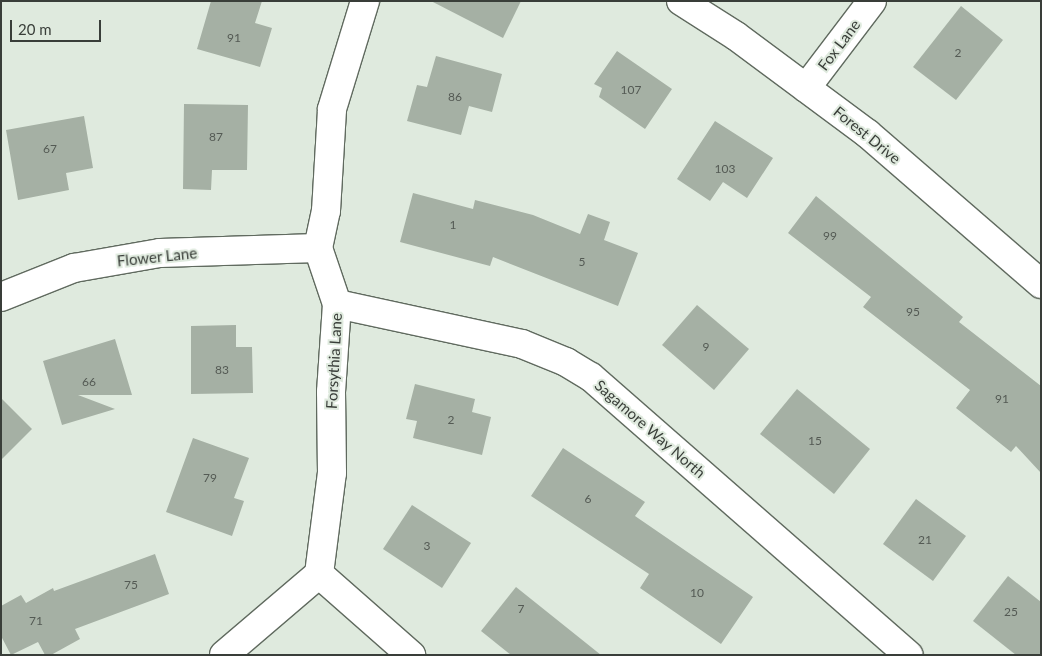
<!DOCTYPE html>
<html>
<head>
<meta charset="utf-8">
<style>
  body { margin:0 }
  #map { position:relative; width:1042px; height:656px; overflow:hidden; background:#dfeade; font-family:Lato,sans-serif }
  div>[style] { position:absolute }
  .building>* { inset:0; background:#a5b0a4 }
  .roads { filter:drop-shadow(1px 0 #606a5f) drop-shadow(-1px 0 #606a5f) drop-shadow(0 1px #606a5f) drop-shadow(0 -1px #606a5f) }
  .minor>* { height:28px; margin:-14px; padding:0 14px; transform-origin:14px; border-radius:14px; background:#fff }
  span { translate:-50% -50%; white-space:nowrap; text-align:center; line-height:1.15; -webkit-text-stroke:4px #dfeade; paint-order:stroke }
  .number-label { font-size:12px; color:#545a54 }
  .number-label span { -webkit-text-stroke-width:0 }
  .street-label { font-size:15px; color:#393e39 }
  .frame { position:absolute; inset:0; border:2px solid #393e39; pointer-events:none }
  .scale { position:absolute; left:10px; top:20px; width:91px; height:22px; box-sizing:border-box; border:2px solid #393e39; border-top:0; padding-left:6px; font-size:15px; line-height:18px; white-space:nowrap; color:#393e39; -webkit-text-stroke:4px #dfeade; paint-order:stroke }
</style>
</head>
<body>
<div id="map">
  <div class="building">
    <i style="clip-path:polygon(211px 1px,262px 1px,255px 23px,272px 28px,260px 67px,197px 49px)"></i>
    <i style="clip-path:polygon(431px 1px,521px 1px,503px 38px)"></i>
    <i style="clip-path:polygon(961px 6px,1003px 40px,956px 100px,913px 67px)"></i>
    <i style="clip-path:polygon(617px 51px,672px 89px,645px 129px,599px 97px,602px 88px,594px 84px)"></i>
    <i style="clip-path:polygon(436px 56px,502px 74px,492px 112px,469px 106px,461px 135px,407px 121px,417px 85px,427px 87px)"></i>
    <i style="clip-path:polygon(184px 104px,248px 105px,247px 170px,212px 170px,211px 190px,183px 189px)"></i>
    <i style="clip-path:polygon(84px 116px,93px 168px,66px 173px,69px 190px,18px 200px,6px 130px)"></i>
    <i style="clip-path:polygon(715px 121px,773px 158px,747px 198px,723px 182px,710px 201px,677px 179px)"></i>
    <i style="clip-path:polygon(413px 193px,473px 209px,475px 200px,533px 215px,580px 234px,588px 214px,610px 222px,604px 240px,638px 253px,618px 306px,493px 257px,490px 266px,400px 242px)"></i>
    <i style="clip-path:polygon(816px 196px,963px 317px,959px 322px,1041px 386px,1041px 473px,1016px 446px,1011px 452px,956px 408px,970px 390px,863px 307px,871px 297px,788px 233px)"></i>
    <i style="clip-path:polygon(697px 305px,749px 349px,714px 390px,662px 345px)"></i>
    <i style="clip-path:polygon(236px 325px,236px 347px,252px 347px,253px 393px,191px 394px,191px 326px)"></i>
    <i style="clip-path:polygon(115px 339px,132px 395px,78px 395px,115px 409px,62px 425px,43px 361px)"></i>
    <i style="clip-path:polygon(415px 384px,475px 399px,472px 412px,491px 417px,482px 455px,413px 438px,417px 421px,406px 419px)"></i>
    <i style="clip-path:polygon(797px 389px,870px 449px,834px 494px,760px 434px)"></i>
    <i style="clip-path:polygon(1px 398px,32px 429px,1px 460px)"></i>
    <i style="clip-path:polygon(193px 438px,249px 458px,234px 498px,244px 501px,232px 536px,166px 512px)"></i>
    <i style="clip-path:polygon(563px 448px,645px 502px,635px 516px,753px 597px,721px 644px,640px 588px,649px 574px,531px 496px)"></i>
    <i style="clip-path:polygon(916px 499px,966px 536px,933px 581px,883px 544px)"></i>
    <i style="clip-path:polygon(412px 505px,471px 543px,442px 588px,383px 549px)"></i>
    <i style="clip-path:polygon(155px 554px,169px 594px,75px 629px,80px 639px,51px 655px,45px 655px,38px 642px,11px 655px,1px 636px,1px 606px,21px 595px,26px 603px,53px 588px,54px 591px)"></i>
    <i style="clip-path:polygon(1008px 576px,1041px 602px,1041px 655px,1016px 655px,973px 621px)"></i>
    <i style="clip-path:polygon(516px 587px,601px 655px,511px 655px,481px 631px)"></i>
  </div>
  <div class="roads">
    <div class="minor">
      <i style="left:681px;top:1px;width:65px;rotate:32.5deg"></i>
      <i style="left:736px;top:36px;width:164px;rotate:36.6deg"></i>
      <i style="left:868px;top:134px;width:229px;rotate:40.9deg"></i>
      <i style="left:806px;top:88px;width:109px;rotate:-52.8deg"></i>
      <i style="left:1px;top:297px;width:79px;rotate:-21.7deg"></i>
      <i style="left:74px;top:268px;width:87px;rotate:-9.9deg"></i>
      <i style="left:160px;top:253px;width:158px;rotate:-1.8deg"></i>
      <i style="left:337px;top:304px;width:189px;rotate:12.2deg"></i>
      <i style="left:522px;top:344px;width:48px;rotate:22.2deg"></i>
      <i style="left:566px;top:362px;width:29px;rotate:31deg"></i>
      <i style="left:591px;top:377px;width:422px;rotate:41.2deg"></i>
      <i style="left:319px;top:574px;width:123px;rotate:41.4deg"></i>
      <i style="left:224px;top:655px;width:125px;rotate:-40.5deg"></i>
      <i style="left:319px;top:574px;width:102px;rotate:-82.7deg"></i>
      <i style="left:332px;top:473px;width:81px;rotate:-90.7deg"></i>
      <i style="left:331px;top:392px;width:88px;rotate:-86.1deg"></i>
      <i style="left:337px;top:304px;width:59px;rotate:-108.7deg"></i>
      <i style="left:318px;top:248px;width:38px;rotate:-78deg"></i>
      <i style="left:326px;top:211px;width:102px;rotate:-86.6deg"></i>
      <i style="left:332px;top:109px;width:113px;rotate:-73deg"></i>
    </div>
  </div>
  <div class="number-label">
    <span style="left:234px;top:38px">91</span>
    <span style="left:958px;top:53px">2</span>
    <span style="left:631px;top:90px">107</span>
    <span style="left:455px;top:97px">86</span>
    <span style="left:216px;top:137px">87</span>
    <span style="left:50px;top:149px">67</span>
    <span style="left:725px;top:169px">103</span>
    <span style="left:453px;top:225px">1</span>
    <span style="left:830px;top:236px">99</span>
    <span style="left:582px;top:262px">5</span>
    <span style="left:913px;top:312px">95</span>
    <span style="left:706px;top:347px">9</span>
    <span style="left:222px;top:370px">83</span>
    <span style="left:89px;top:382px">66</span>
    <span style="left:1002px;top:399px">91</span>
    <span style="left:451px;top:420px">2</span>
    <span style="left:815px;top:441px">15</span>
    <span style="left:210px;top:478px">79</span>
    <span style="left:588px;top:499px">6</span>
    <span style="left:925px;top:540px">21</span>
    <span style="left:427px;top:546px">3</span>
    <span style="left:131px;top:585px">75</span>
    <span style="left:697px;top:593px">10</span>
    <span style="left:521px;top:609px">7</span>
    <span style="left:1011px;top:612px">25</span>
    <span style="left:36px;top:621px">71</span>
  </div>
  <div class="street-label">
    <span style="left:839px;top:45px;rotate:-53deg">Fox Lane</span>
    <span style="left:867px;top:135px;rotate:39deg">Forest Drive</span>
    <span style="left:157px;top:257px;rotate:-6deg">Flower Lane</span>
    <span style="left:334px;top:361px;rotate:-87deg">Forsythia Lane</span>
    <span style="left:650px;top:429px;rotate:41deg">Sagamore Way North</span>
  </div>
  <div class="frame"></div>
  <div class="scale">20 m</div>
</div>
</body>
</html>
